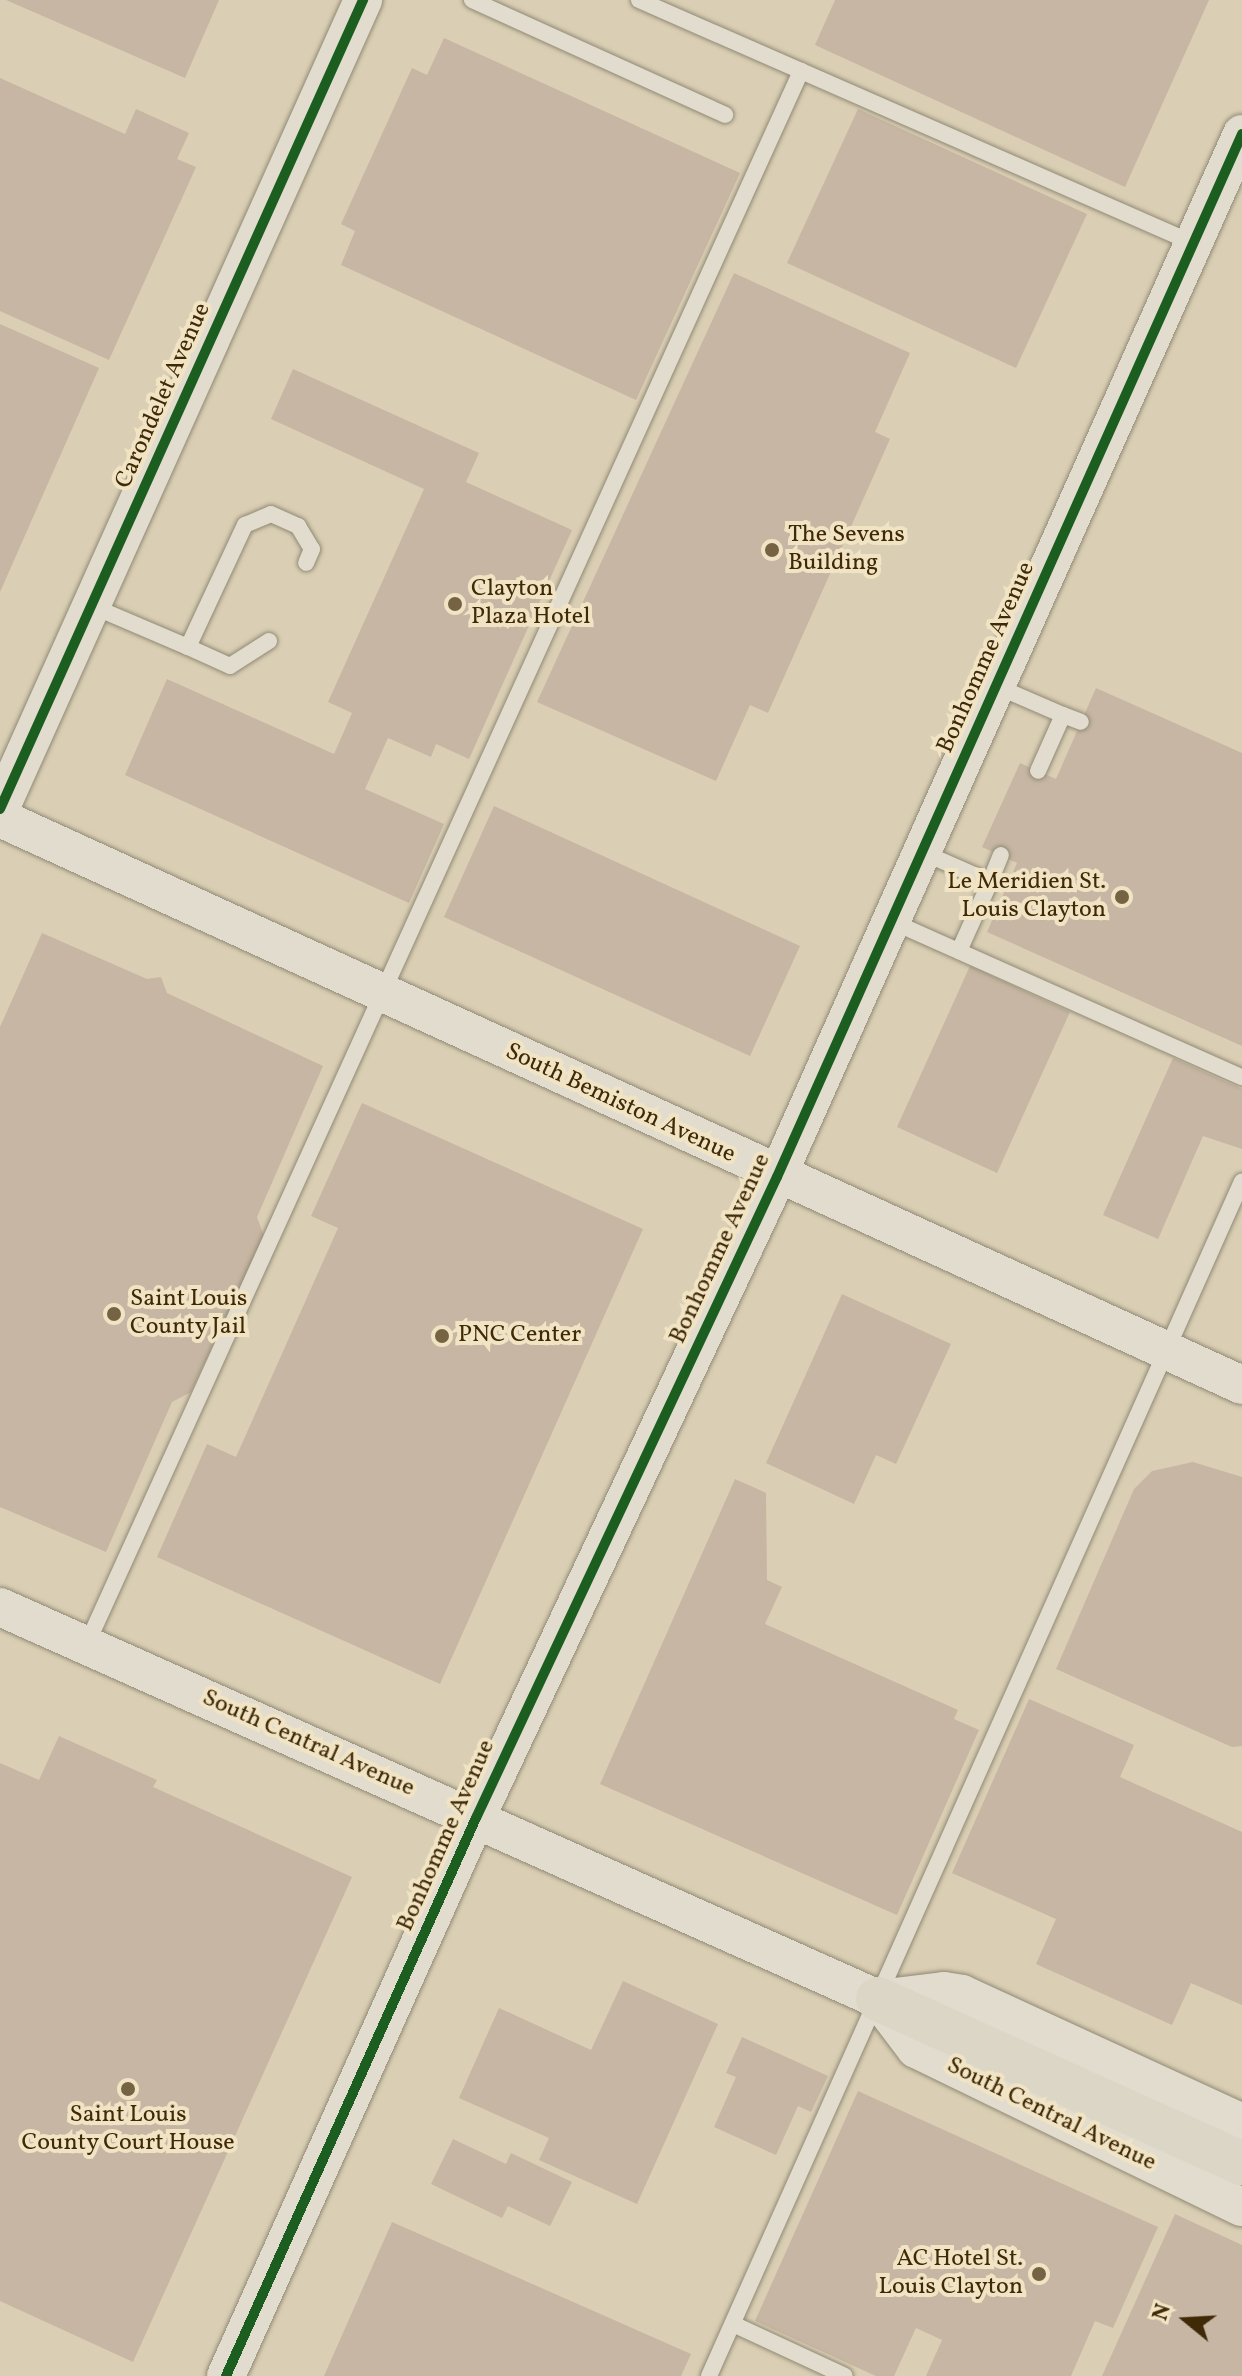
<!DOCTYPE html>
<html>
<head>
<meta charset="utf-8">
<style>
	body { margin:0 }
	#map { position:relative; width:1242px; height:2376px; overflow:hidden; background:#dacfb4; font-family:Vollkorn,serif }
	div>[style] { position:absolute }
	.building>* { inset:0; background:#c6b6a3 }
	.roads { filter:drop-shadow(0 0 2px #918975) drop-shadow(0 0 2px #918975) }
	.service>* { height:16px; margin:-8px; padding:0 8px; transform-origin:8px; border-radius:8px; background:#e1dcce }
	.tertiary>* { height:38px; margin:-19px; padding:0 19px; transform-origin:19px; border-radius:19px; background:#e1dcce }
	.motorway>* { height:44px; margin:-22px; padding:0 22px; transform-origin:22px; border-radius:22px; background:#dcd6c6 }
	.cycleway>* { height:10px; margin:-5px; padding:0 5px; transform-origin:5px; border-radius:5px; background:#1b5e20 }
	.dots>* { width:22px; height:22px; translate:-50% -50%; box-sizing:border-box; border:4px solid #f1e4c4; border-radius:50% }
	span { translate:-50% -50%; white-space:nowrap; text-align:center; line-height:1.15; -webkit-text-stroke:8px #f1e4c4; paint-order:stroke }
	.street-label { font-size:24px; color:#402906 }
	.poi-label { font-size:24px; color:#402906 }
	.left { translate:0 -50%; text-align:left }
	.right { translate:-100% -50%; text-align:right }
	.north { position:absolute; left:1146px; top:2280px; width:80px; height:80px; -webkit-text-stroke:6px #f1e4c4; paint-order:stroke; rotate:288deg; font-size:22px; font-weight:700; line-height:32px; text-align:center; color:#402906 }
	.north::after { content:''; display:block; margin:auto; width:28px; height:36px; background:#402906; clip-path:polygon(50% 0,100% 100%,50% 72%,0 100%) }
</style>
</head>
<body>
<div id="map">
	<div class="building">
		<i style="clip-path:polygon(6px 0,219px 0,185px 78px)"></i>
		<i style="clip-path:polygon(835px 0,1209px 0,1125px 187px,815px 45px)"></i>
		<i style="clip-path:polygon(444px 38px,740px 173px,636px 400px,341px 265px,355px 231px,341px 224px,412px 68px,427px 75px)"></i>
		<i style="clip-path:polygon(0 78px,125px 134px,136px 109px,189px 133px,177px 159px,196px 167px,109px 360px,0 311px)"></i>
		<i style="clip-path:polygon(858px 109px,1087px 214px,1016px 368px,787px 263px)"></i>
		<i style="clip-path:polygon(734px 273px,910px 353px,875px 432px,890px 439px,768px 713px,750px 705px,716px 781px,537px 702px)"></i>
		<i style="clip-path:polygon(0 324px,99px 368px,0 592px)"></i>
		<i style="clip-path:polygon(293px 369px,479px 453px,466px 482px,572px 530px,469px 759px,436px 744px,431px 757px,388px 738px,365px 789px,444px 824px,409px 903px,125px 775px,167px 679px,334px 754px,352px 713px,328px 702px,424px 489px,271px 419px)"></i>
		<i style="clip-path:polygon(1096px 688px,1242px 753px,1242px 1046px,987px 932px,1017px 863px,982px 847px,1020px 763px,1056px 779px)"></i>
		<i style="clip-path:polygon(494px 806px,800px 946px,750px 1056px,444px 917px)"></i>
		<i style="clip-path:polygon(42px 933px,147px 979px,161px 977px,167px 993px,323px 1066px,257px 1217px,264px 1236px,191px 1392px,172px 1402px,106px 1552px,0 1507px,0 1027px)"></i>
		<i style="clip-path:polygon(970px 966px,1070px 1012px,997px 1173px,897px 1127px)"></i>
		<i style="clip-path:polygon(1173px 1058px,1242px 1089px,1242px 1149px,1203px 1136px,1158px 1239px,1103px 1215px)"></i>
		<i style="clip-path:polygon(362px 1103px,643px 1229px,440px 1684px,157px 1557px,207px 1444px,236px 1457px,338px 1228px,311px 1216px)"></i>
		<i style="clip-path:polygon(842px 1294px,951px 1344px,896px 1464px,876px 1455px,854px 1504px,766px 1463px)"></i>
		<i style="clip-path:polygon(1193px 1462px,1242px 1477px,1242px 1746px,1232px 1747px,1056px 1669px,1134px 1489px,1152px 1471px)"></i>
		<i style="clip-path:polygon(735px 1479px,766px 1493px,767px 1580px,782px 1587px,765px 1624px,958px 1710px,954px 1719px,979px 1730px,897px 1915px,600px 1784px)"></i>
		<i style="clip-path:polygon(1029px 1699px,1134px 1745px,1120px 1777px,1242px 1832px,1242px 2005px,1191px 1983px,1172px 2025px,1036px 1964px,1056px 1919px,952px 1873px)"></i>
		<i style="clip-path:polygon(59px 1736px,157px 1780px,153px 1787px,352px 1877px,133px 2362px,0 2301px,0 1763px,39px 1780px)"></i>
		<i style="clip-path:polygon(623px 1981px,718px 2024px,637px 2204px,539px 2160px,549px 2138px,459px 2098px,499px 2008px,591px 2050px)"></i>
		<i style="clip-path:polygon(742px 2037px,828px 2076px,811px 2112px,798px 2106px,776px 2155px,714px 2127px,736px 2077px,726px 2073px)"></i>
		<i style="clip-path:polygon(858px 2091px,1158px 2227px,1113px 2328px,1095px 2321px,1071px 2376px,926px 2376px,942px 2340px,916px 2328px,894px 2376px,876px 2376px,755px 2321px)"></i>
		<i style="clip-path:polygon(453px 2139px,506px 2164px,511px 2153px,572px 2182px,550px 2226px,508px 2206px,502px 2218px,431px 2184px)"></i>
		<i style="clip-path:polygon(1175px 2214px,1242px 2245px,1242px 2376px,1102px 2376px)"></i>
		<i style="clip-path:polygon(392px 2222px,691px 2354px,681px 2376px,324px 2376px)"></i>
	</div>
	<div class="roads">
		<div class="service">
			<i style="left:472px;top:0;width:278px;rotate:24.4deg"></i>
			<i style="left:639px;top:0;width:605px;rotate:23.68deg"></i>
			<i style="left:92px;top:606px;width:104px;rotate:23.1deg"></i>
			<i style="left:269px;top:641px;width:46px;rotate:147.3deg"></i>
			<i style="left:230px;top:666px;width:46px;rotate:-155.7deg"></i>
			<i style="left:188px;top:647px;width:135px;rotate:-65deg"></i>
			<i style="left:245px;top:525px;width:28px;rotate:-23deg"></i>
			<i style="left:271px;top:514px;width:30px;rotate:24deg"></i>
			<i style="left:298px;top:526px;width:27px;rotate:59deg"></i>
			<i style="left:312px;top:549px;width:15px;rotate:113deg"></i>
			<i style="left:996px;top:686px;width:73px;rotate:23.4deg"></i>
			<i style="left:1063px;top:715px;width:61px;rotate:114.1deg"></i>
			<i style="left:1063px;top:715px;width:19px;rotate:21deg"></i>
			<i style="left:922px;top:852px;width:74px;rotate:23.8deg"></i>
			<i style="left:990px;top:882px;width:29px;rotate:-68deg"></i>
			<i style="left:891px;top:921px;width:384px;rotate:24deg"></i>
			<i style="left:959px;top:951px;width:76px;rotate:-65.8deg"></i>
			<i style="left:86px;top:1646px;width:1730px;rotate:-65.58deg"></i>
			<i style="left:733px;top:2324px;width:123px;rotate:24.9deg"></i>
			<i style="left:709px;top:2376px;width:1308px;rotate:-65.96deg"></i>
		</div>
		<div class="tertiary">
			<i style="left:0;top:809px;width:887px;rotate:-65.83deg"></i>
			<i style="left:0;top:818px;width:1365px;rotate:24.54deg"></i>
			<i style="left:0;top:1607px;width:962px;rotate:24.06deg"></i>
			<i style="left:878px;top:1999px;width:63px;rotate:52.8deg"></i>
			<i style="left:916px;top:2049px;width:362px;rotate:25.9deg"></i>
			<i style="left:878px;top:1999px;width:66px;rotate:-6.9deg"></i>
			<i style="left:944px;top:1991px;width:18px;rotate:9deg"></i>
			<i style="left:962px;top:1994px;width:308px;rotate:24.7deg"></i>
			<i style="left:226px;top:2376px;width:611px;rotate:-65.87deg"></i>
			<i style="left:476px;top:1818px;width:708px;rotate:-64.85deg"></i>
			<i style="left:777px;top:1177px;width:1142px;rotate:-65.97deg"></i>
		</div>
		<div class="motorway">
			<i style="left:878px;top:1999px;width:399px;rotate:24.3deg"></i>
		</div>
	</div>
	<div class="cycleway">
		<i style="left:0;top:809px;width:887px;rotate:-65.83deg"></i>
		<i style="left:226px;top:2376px;width:611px;rotate:-65.87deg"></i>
		<i style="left:476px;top:1818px;width:708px;rotate:-64.85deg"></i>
		<i style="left:777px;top:1177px;width:1142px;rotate:-65.97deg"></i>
	</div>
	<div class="dots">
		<i style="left:772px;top:550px;background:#766343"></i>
		<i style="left:455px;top:604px;background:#766343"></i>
		<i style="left:1122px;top:897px;background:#766343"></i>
		<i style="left:114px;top:1314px;background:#766343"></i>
		<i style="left:442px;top:1336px;background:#766343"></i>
		<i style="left:128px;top:2089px;background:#766343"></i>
		<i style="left:1039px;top:2274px;background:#766343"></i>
	</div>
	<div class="street-label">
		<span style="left:164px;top:396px;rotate:-66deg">Carondelet Avenue</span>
		<span style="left:987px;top:658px;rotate:-66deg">Bonhomme Avenue</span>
		<span style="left:620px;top:1104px;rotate:25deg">South Bemiston Avenue</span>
		<span style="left:721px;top:1249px;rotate:-65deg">Bonhomme Avenue</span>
		<span style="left:308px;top:1744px;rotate:24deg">South Central Avenue</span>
		<span style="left:447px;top:1836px;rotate:-66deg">Bonhomme Avenue</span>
		<span style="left:1051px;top:2115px;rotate:26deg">South Central Avenue</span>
	</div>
	<div class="poi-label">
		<span class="left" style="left:788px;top:550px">The Sevens<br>Building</span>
		<span class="left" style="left:471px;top:604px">Clayton<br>Plaza Hotel</span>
		<span class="right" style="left:1106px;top:897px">Le Meridien St.<br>Louis Clayton</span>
		<span class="left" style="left:130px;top:1314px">Saint Louis<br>County Jail</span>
		<span class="left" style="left:458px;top:1336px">PNC Center</span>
		<span style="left:128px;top:2130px">Saint Louis<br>County Court House</span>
		<span class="right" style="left:1023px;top:2274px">AC Hotel St.<br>Louis Clayton</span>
	</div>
	<div class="north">N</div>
</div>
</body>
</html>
